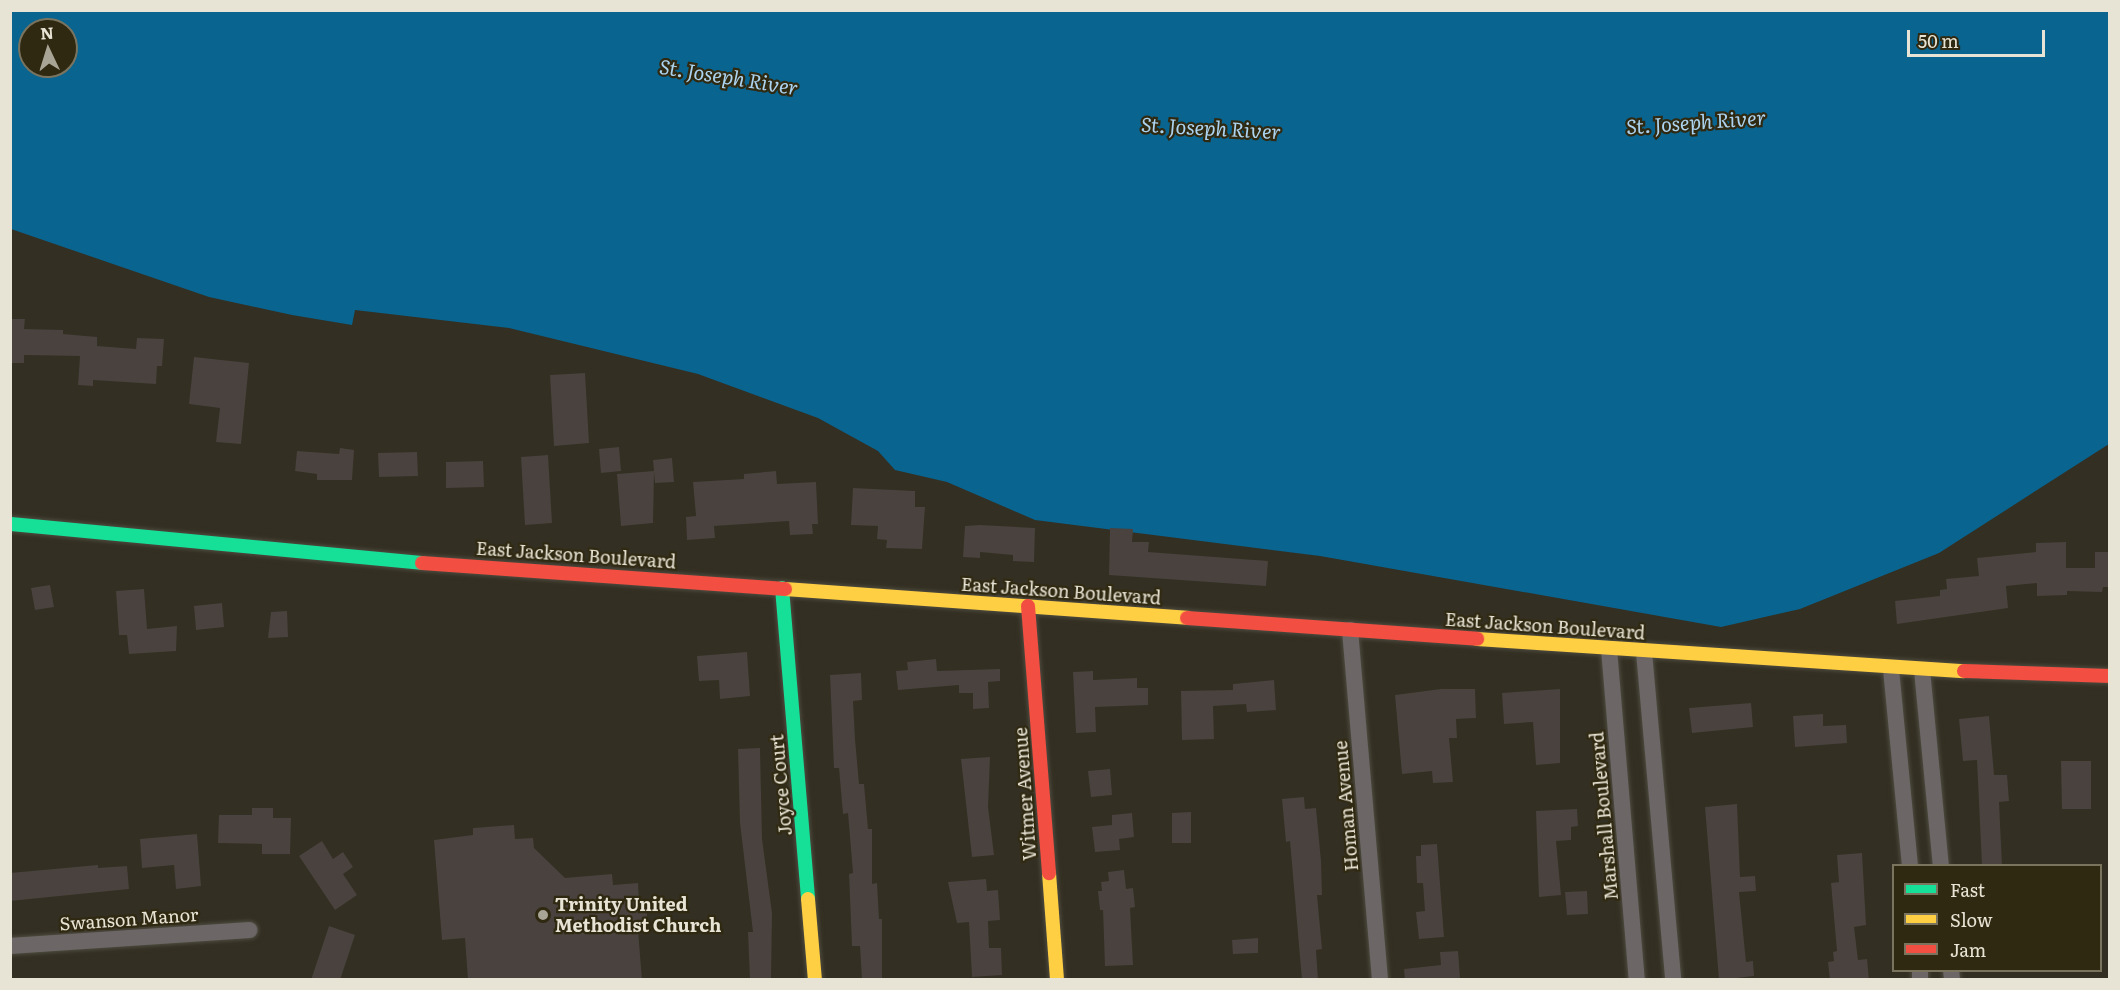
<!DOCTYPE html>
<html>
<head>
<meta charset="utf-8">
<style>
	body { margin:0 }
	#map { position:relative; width:2120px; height:990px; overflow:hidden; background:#332f22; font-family:Literata,serif }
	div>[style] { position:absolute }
	.water>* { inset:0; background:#09648f }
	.building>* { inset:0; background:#49423e }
	.roads { filter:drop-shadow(0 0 2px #4e4b40) drop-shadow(0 0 2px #4e4b40) }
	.street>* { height:16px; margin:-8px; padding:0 8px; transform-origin:8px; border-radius:8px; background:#6c6766 }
	.fast>* { height:14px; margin:-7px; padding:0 7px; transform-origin:7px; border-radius:7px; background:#16e098 }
	.slow>* { height:14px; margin:-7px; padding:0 7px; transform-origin:7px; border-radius:7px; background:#ffcf43 }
	.jam>* { height:14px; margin:-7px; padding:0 7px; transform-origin:7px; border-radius:7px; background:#f24e42 }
	.dots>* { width:16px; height:16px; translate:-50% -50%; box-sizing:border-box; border:3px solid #302911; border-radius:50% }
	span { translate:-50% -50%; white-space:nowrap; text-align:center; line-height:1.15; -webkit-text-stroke:4.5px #302911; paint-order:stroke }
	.street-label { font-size:18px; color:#e8e4d5 }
	.poi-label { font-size:18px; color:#e8e4d5; font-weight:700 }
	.left { translate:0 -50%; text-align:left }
	.water-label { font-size:20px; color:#acd3ef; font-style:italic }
	.frame { position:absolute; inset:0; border:12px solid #e8e4d5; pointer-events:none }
	.legend { position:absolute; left:1892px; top:864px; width:210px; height:108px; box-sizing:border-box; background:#302911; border:2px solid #7a745f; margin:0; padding:8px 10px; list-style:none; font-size:18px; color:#e8e4d5 }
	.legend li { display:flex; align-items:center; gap:12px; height:30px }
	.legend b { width:30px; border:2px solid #7a745f }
	.north { position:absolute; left:18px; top:18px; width:60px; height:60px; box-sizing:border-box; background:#302911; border:2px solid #7a745f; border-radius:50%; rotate:356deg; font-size:16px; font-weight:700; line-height:24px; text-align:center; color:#e8e4d5 }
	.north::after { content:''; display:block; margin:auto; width:21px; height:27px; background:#a9a596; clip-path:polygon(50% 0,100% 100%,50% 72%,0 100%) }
	.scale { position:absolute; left:1907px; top:30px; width:138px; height:27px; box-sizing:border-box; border:3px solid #e8e4d5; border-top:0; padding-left:8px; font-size:18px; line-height:21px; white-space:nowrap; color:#e8e4d5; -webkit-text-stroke:4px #302911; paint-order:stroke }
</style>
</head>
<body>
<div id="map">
	<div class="water">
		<i style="clip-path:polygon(evenodd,11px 11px,2109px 11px,2109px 444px,1939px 553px,1800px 609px,1721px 627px,1320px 556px,1035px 520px,947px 482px,895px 470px,878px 451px,818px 418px,698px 374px,509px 328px,355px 310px,352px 325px,292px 315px,209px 297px,11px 229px,11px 11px,30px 30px,66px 30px,66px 66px,30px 66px,30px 30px)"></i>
	</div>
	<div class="building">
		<i style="clip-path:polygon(10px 319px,25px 319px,24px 329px,63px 330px,63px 334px,97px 337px,97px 346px,136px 349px,137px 338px,164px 339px,162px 366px,157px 366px,156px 384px,93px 380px,93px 386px,78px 385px,80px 356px,24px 355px,24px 363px,10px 363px)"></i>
		<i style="clip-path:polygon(194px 357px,249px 363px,241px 444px,216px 442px,220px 408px,189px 404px)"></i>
		<i style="clip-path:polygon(585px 373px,589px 443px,554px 446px,550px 375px)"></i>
		<i style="clip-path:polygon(619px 447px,621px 471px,601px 473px,599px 449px)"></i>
		<i style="clip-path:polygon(340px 448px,354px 450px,352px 480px,317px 480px,317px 474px,295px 471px,297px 451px,339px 454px)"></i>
		<i style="clip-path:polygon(417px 452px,418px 476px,379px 477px,378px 453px)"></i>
		<i style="clip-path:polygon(548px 455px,552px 523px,525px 525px,521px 457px)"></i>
		<i style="clip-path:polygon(672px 458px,674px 482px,655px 483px,653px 460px)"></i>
		<i style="clip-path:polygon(483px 461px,484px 487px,446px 488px,446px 462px)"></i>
		<i style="clip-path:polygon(654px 471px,653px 523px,621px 526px,617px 474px)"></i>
		<i style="clip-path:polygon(776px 471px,777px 484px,816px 482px,818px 524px,812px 524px,813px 534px,790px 535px,789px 521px,714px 526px,715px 538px,687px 540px,686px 517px,696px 516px,693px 482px,744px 479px,744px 474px)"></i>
		<i style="clip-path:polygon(853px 488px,915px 491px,915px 507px,925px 507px,922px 549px,886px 548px,887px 540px,877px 539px,878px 526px,851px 525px)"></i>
		<i style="clip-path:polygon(980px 525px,1035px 528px,1034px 562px,1013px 561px,1013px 555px,980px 552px,980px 558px,963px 557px,965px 526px)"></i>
		<i style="clip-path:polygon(1110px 528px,1133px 529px,1132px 542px,1149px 542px,1148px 552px,1268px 561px,1266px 586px,1109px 575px)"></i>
		<i style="clip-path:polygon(2066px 542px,2066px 568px,2095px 568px,2095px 552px,2109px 552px,2109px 587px,2103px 587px,2102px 592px,2067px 591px,2067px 595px,2037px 596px,2037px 583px,2006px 586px,2008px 608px,1897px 624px,1895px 601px,1940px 596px,1940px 590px,1947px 589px,1946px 579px,1979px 576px,1977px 558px,2036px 552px,2036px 543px)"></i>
		<i style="clip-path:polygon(50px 585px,54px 607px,35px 610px,31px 588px)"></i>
		<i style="clip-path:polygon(144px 589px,147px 629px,177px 626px,176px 651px,129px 654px,127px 635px,119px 635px,116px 591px)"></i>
		<i style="clip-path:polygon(222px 603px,224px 627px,196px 630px,194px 606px)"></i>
		<i style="clip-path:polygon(287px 611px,288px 637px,268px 638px,271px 612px)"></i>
		<i style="clip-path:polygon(747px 652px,750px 696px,720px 699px,719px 680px,699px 681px,697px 656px)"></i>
		<i style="clip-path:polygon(936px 659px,937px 671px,1000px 669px,1000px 681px,988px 682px,989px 708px,973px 709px,973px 693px,959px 693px,959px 685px,898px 690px,896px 671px,908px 670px,907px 662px)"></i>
		<i style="clip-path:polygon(1093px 671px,1093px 680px,1137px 678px,1137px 688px,1148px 688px,1148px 705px,1095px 707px,1096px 732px,1076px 733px,1073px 672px)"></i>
		<i style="clip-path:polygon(861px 673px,862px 700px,853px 701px,855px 739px,859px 784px,864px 784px,868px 829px,872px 829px,872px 884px,877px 883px,879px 919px,882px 919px,882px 980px,862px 980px,860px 946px,852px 946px,849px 874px,853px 873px,848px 813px,843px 814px,839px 768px,834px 768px,830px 675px)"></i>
		<i style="clip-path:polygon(1274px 680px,1276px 710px,1247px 712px,1246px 704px,1213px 706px,1214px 739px,1182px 740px,1181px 691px,1233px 690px,1233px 684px)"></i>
		<i style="clip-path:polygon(1441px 689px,1475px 689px,1476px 718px,1456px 719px,1457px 738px,1449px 738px,1453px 782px,1433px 783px,1432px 771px,1402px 774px,1395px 695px)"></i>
		<i style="clip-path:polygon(1560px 689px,1560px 763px,1536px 765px,1533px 722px,1504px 724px,1502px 693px)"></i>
		<i style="clip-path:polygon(1751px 703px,1753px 727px,1692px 733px,1689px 708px)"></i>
		<i style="clip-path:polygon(1823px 714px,1823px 726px,1846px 725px,1847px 743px,1795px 747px,1793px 716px)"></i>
		<i style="clip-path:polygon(1989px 716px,1994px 775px,2007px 775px,2009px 801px,1999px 802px,2002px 866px,1982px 866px,1977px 760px,1963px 761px,1959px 719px)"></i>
		<i style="clip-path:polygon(760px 748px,762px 839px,772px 913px,771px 980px,750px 980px,748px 932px,753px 932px,740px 823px,738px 749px)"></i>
		<i style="clip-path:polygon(990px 757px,988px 807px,994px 855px,972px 857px,961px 759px)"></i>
		<i style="clip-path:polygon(2061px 761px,2091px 761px,2091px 809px,2062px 809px)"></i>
		<i style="clip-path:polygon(1110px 769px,1112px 795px,1091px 797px,1088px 771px)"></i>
		<i style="clip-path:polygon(1304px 797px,1305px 809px,1316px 808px,1321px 861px,1322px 895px,1317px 895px,1322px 949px,1316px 950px,1318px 980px,1302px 980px,1290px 841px,1286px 842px,1282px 799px)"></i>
		<i style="clip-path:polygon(1737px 804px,1740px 877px,1755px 876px,1756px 891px,1739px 892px,1746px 962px,1753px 961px,1754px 976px,1719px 980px,1705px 807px)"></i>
		<i style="clip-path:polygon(252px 808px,273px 808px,273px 818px,291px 818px,290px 854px,262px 854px,262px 844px,218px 843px,219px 815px,252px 815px)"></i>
		<i style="clip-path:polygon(1577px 809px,1578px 826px,1571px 827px,1571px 840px,1556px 841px,1561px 895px,1539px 897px,1536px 811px)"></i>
		<i style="clip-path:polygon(1191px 812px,1191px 843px,1172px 843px,1172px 813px)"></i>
		<i style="clip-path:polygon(1132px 813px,1134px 837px,1119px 839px,1120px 850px,1095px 852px,1092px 827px,1112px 825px,1112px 815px)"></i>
		<i style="clip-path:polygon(514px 825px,515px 839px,533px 838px,534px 848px,565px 878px,612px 874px,613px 885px,638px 883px,639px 901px,646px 900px,648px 929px,638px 930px,642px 980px,468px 980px,465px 938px,442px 940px,434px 840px,473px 835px,473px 828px)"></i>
		<i style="clip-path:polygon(197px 834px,201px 886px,176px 889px,174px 865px,142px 868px,140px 839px)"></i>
		<i style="clip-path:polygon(322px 841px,333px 859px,343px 852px,353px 867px,343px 874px,357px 895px,335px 910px,299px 856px)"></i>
		<i style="clip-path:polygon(1437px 844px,1444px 937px,1419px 939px,1416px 912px,1425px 911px,1423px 883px,1417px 883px,1416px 856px,1421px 856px,1421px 845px)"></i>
		<i style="clip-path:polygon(1862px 853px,1866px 925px,1854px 927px,1858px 960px,1867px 959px,1869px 980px,1830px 980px,1828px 962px,1834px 961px,1833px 952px,1837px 951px,1831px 883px,1839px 882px,1837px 855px)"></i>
		<i style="clip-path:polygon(98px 865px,98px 868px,127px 866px,129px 889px,10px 901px,10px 873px)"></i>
		<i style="clip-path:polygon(1124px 870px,1126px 889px,1133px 888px,1135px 907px,1130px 908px,1133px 965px,1105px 966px,1103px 910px,1100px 910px,1098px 891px,1102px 891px,1101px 882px,1109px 881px,1108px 872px)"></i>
		<i style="clip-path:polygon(986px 879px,987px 891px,998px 890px,1000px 920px,988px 921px,989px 948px,1001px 948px,1002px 975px,972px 977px,969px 922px,957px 923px,948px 882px)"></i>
		<i style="clip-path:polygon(1587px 891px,1588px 914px,1567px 915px,1565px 892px)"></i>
		<i style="clip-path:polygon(329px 926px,355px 935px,340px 980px,311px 980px)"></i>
		<i style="clip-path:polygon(1258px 938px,1258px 953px,1233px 954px,1232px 940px)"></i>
		<i style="clip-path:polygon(1458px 951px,1460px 978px,1405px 980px,1404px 969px,1441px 965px,1440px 952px)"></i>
	</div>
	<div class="roads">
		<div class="street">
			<i style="left:1350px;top:630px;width:351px;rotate:85.1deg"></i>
			<i style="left:1609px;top:649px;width:332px;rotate:85.2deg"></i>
			<i style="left:1644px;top:652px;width:329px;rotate:84.9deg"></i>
			<i style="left:1891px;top:669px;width:198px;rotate:84.5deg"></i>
			<i style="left:1922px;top:670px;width:197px;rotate:84.5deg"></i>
			<i style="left:10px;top:946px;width:240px;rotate:-3.8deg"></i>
			<i style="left:1920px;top:970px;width:10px;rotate:90deg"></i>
			<i style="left:1951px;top:970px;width:10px;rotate:84deg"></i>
		</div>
		<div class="fast">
			<i style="left:10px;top:524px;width:414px;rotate:5.4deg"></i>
			<i style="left:782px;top:588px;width:312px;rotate:85.2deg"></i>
		</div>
		<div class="slow">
			<i style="left:785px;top:589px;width:403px;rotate:4.1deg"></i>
			<i style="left:1477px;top:639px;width:488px;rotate:3.8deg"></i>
			<i style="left:1049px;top:873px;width:107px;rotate:85.7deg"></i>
			<i style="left:808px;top:899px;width:81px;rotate:85.1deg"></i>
		</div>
		<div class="jam">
			<i style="left:422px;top:563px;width:364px;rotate:4.1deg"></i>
			<i style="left:1028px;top:606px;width:268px;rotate:85.5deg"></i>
			<i style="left:1187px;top:618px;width:291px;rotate:4.1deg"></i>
			<i style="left:1964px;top:671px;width:146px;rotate:2deg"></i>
		</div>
	</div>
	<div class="dots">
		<i style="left:543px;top:915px;background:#a9a596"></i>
	</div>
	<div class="street-label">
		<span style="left:576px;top:555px;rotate:4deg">East Jackson Boulevard</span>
		<span style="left:1061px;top:591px;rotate:4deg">East Jackson Boulevard</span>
		<span style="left:1545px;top:626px;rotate:4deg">East Jackson Boulevard</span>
		<span style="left:781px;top:785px;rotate:-95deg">Joyce Court</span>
		<span style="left:1025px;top:794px;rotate:-94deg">Witmer Avenue</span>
		<span style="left:1346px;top:806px;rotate:-95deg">Homan Avenue</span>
		<span style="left:1604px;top:816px;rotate:-95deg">Marshall Boulevard</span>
		<span style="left:129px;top:919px;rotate:-4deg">Swanson Manor</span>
	</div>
	<div class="poi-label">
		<span class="left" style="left:555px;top:915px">Trinity United<br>Methodist Church</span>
	</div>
	<div class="water-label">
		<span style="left:729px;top:76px;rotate:9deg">St. Joseph River</span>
		<span style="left:1696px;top:121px;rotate:-4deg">St. Joseph River</span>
		<span style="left:1211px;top:127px;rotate:3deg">St. Joseph River</span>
	</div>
	<div class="frame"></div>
	<ul class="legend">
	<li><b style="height:8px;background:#16e098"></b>Fast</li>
	<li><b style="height:8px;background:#ffcf43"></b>Slow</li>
	<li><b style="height:8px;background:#f24e42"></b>Jam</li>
	</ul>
	<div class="north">N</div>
	<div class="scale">50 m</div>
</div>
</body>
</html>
